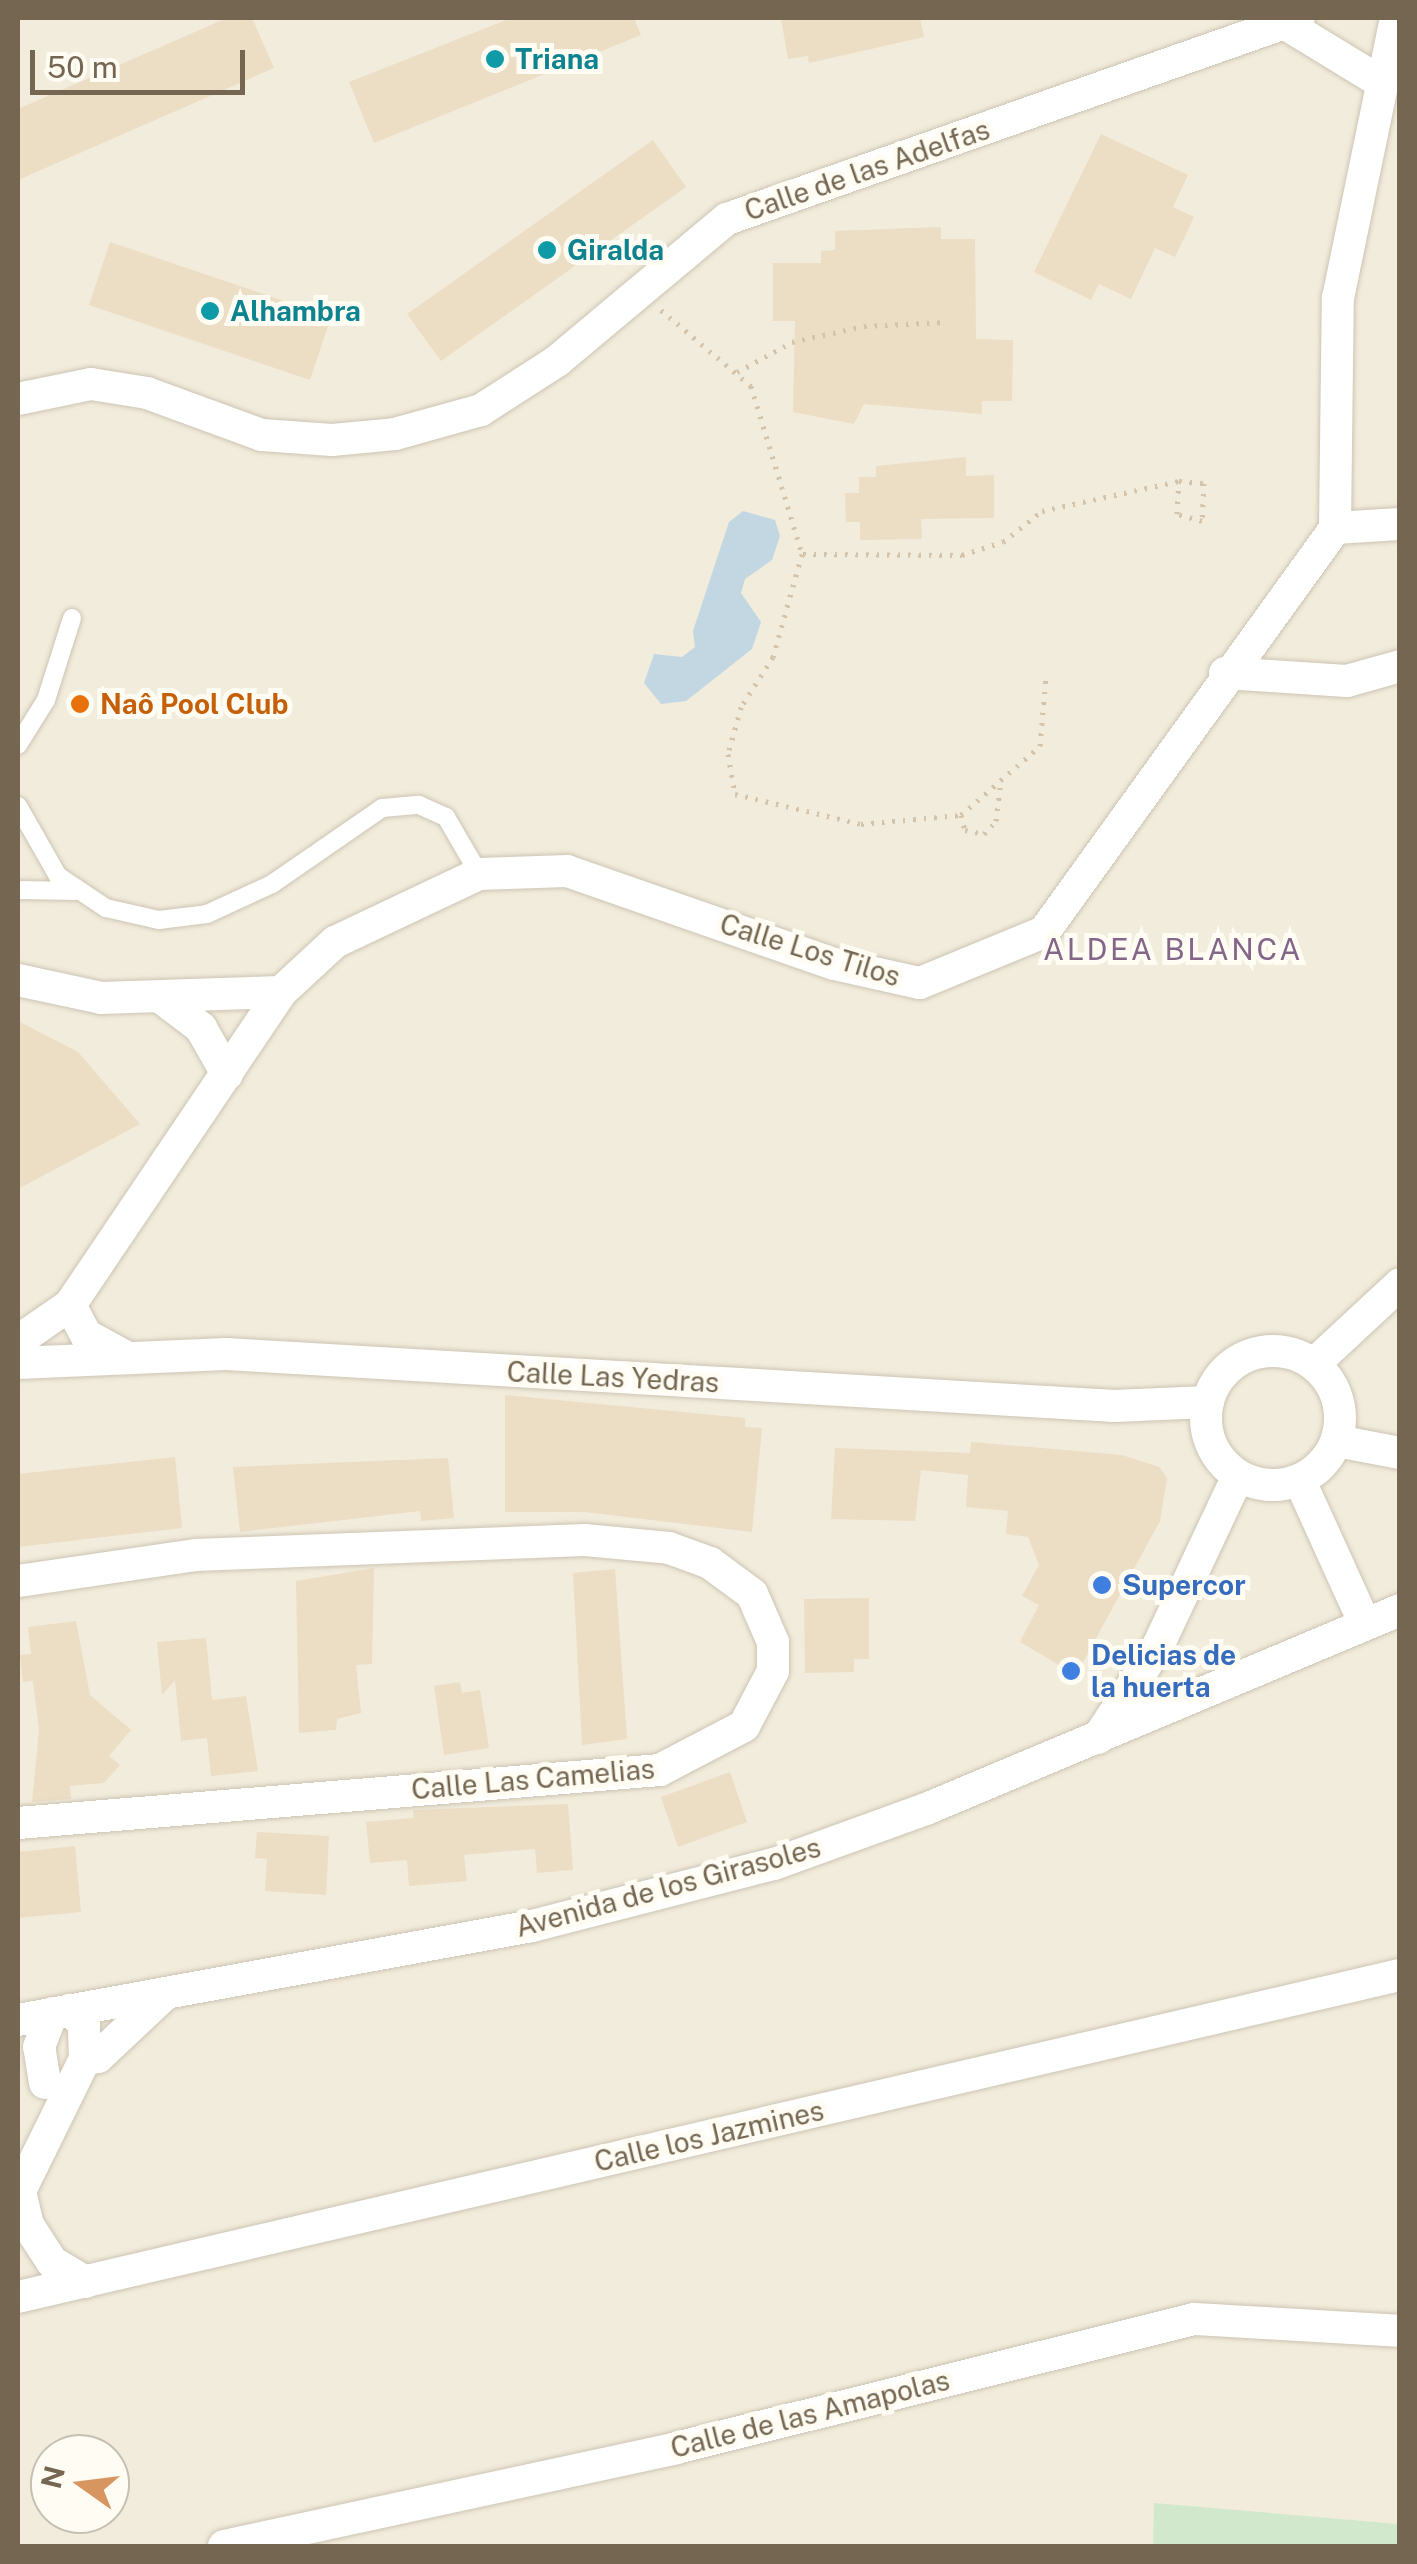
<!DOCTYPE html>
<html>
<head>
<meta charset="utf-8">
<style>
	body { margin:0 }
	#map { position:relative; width:1417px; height:2564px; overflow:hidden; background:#fbf9ed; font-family:"Public Sans",sans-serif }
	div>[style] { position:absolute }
	.residential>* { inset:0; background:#f2ecdc }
	.green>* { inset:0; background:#d1e8cc }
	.water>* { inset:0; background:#c3d7e3 }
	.building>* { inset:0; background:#ecddc5 }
	.path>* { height:5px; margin-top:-2.5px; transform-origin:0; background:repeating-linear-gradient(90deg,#d3c3aa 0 2.5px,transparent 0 10.5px) }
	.roads { filter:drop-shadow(0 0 2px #cdc4b3) drop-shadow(0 0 2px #cdc4b3) }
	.lane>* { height:18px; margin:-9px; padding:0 9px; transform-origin:9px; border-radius:9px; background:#fff }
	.street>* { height:32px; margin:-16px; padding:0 16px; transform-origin:16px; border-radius:16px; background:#fff }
	.street>.ring { margin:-16px; padding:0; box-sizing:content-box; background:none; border:32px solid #fff; border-radius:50% }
	.dots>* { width:28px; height:28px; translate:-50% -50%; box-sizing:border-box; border:5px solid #fefcf3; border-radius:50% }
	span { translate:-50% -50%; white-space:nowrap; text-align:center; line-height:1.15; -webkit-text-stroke:10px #fefcf3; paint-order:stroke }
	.culture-label { font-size:28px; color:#0d838f; font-weight:700 }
	.left { translate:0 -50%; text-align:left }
	.street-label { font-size:28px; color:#746651 }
	.food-label { font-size:28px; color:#c56008; font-weight:700 }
	.shop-label { font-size:28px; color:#366cbe; font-weight:700 }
	.neighbourhood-label { font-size:30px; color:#846689; letter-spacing:2.5px }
	.frame { position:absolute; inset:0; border:20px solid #746651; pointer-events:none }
	.north { position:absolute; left:30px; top:2434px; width:100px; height:100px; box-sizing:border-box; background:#fefcf3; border:2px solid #c7c0b2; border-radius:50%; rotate:284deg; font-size:28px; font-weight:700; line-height:40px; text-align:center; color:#746651 }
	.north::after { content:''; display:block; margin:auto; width:35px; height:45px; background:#d79560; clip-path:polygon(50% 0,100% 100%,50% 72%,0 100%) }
	.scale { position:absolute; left:30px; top:50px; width:215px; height:45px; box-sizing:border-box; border:5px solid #746651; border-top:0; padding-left:12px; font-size:30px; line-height:35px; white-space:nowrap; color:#746651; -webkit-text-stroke:8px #fefcf3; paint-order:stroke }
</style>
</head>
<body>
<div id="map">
	<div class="residential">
		<i style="clip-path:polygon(evenodd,18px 18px,1399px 18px,1399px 2524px,1155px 2504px,1153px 2546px,18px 2546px,18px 18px,50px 2454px,110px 2454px,110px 2514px,50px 2514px,50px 2454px)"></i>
	</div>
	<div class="green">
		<i style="clip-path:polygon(1154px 2503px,1399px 2524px,1399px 2546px,1153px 2546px)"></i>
	</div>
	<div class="water">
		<i style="clip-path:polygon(743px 511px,775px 520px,780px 536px,772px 560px,745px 579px,741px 593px,761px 622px,752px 649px,686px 701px,661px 704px,644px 683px,654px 654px,682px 657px,695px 647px,693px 631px,729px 522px)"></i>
	</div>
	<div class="building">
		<i style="clip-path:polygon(227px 18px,252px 18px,274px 68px,18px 180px,18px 109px)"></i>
		<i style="clip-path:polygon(511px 18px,634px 18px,641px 35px,374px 143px,349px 82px)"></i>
		<i style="clip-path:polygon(781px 18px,920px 18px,924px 37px,809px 63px,808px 56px,788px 59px)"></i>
		<i style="clip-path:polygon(1101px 134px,1188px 175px,1173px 207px,1194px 217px,1175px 257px,1155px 248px,1131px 299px,1099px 284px,1091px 300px,1034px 272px)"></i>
		<i style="clip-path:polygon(653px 140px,686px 187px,441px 361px,407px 314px)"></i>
		<i style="clip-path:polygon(941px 227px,941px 239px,975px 239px,976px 339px,1013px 340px,1012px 401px,982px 401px,982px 414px,864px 404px,854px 424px,793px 412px,795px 321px,773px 321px,773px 263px,821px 263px,821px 251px,835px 250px,835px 231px)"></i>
		<i style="clip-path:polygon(110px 242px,331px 317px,310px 380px,89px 305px)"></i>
		<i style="clip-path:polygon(966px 457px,966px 476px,994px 475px,994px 518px,921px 519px,922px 539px,860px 540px,860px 522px,846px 522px,845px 493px,859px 493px,859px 477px,876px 477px,876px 466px)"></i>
		<i style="clip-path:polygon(18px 1021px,78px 1052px,140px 1124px,18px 1189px)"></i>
		<i style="clip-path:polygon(505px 1395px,745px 1418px,745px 1427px,762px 1428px,752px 1532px,585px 1512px,505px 1512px)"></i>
		<i style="clip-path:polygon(971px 1442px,1122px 1455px,1159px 1467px,1167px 1478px,1160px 1521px,1076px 1675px,1020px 1642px,1039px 1605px,1022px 1596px,1039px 1565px,1028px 1537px,1006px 1534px,1008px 1511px,966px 1507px,968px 1475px,921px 1470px,915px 1521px,831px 1519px,835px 1448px,970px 1453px)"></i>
		<i style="clip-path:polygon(175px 1457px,182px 1528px,18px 1547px,18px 1474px)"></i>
		<i style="clip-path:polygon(448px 1458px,454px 1518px,421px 1521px,420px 1511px,240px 1532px,233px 1467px)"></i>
		<i style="clip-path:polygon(374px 1568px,372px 1664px,356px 1665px,361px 1713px,337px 1719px,336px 1730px,299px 1733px,296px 1581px)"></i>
		<i style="clip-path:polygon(615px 1569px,627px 1739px,582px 1745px,573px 1573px)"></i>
		<i style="clip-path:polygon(869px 1598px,869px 1659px,854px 1659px,854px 1672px,805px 1673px,804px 1599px)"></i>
		<i style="clip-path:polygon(76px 1621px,90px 1695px,131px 1730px,109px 1756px,120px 1765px,104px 1783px,70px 1786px,71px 1799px,32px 1802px,39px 1730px,33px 1681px,23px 1682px,20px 1655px,31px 1654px,28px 1627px)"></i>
		<i style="clip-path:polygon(206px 1638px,212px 1700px,246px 1696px,258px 1771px,211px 1776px,207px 1738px,181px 1741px,175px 1680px,162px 1695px,157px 1642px)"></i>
		<i style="clip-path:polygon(460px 1682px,462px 1693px,480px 1690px,489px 1748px,444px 1755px,434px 1686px)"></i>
		<i style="clip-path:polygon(730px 1772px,747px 1822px,678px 1847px,661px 1797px)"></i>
		<i style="clip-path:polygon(568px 1804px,573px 1870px,537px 1873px,535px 1849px,464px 1855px,467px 1881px,409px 1886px,407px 1860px,370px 1863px,366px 1822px,414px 1818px,413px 1810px)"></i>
		<i style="clip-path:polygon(257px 1832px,329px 1836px,326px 1895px,265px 1891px,267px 1859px,255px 1858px)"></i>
		<i style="clip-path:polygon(75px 1846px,81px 1912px,18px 1918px,18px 1852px)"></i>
	</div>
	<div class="path">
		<i style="left:661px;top:310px;width:118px;rotate:40.2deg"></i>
		<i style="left:751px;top:386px;width:176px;rotate:73.1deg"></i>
		<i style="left:802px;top:554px;width:107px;rotate:105.7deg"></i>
		<i style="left:773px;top:657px;width:59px;rotate:122.6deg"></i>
		<i style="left:741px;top:707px;width:49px;rotate:105.5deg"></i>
		<i style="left:728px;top:754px;width:41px;rotate:80.1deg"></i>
		<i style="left:735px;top:794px;width:130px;rotate:13.4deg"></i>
		<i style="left:861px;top:824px;width:100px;rotate:-5.1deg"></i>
		<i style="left:961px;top:815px;width:105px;rotate:-41.1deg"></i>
		<i style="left:1040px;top:746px;width:70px;rotate:-85.1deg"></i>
		<i style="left:737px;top:372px;width:63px;rotate:-28.6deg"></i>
		<i style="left:792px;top:342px;width:74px;rotate:-12.5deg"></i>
		<i style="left:864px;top:326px;width:83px;rotate:-2.8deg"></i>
		<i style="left:803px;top:554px;width:159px;rotate:0.4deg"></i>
		<i style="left:962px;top:555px;width:43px;rotate:-17.6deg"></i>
		<i style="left:1003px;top:542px;width:50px;rotate:-38.5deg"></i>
		<i style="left:1042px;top:511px;width:140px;rotate:-12.4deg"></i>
		<i style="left:1179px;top:481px;width:25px;rotate:5deg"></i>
		<i style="left:1204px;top:483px;width:38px;rotate:93deg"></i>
		<i style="left:1202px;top:521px;width:26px;rotate:-164deg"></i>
		<i style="left:1177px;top:514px;width:33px;rotate:-87deg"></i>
		<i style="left:961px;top:815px;width:16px;rotate:75deg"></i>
		<i style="left:965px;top:830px;width:19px;rotate:12deg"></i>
		<i style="left:984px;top:834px;width:18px;rotate:-47deg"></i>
		<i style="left:996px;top:821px;width:34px;rotate:-83deg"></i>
	</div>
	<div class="roads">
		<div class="lane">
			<i style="left:18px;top:745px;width:53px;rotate:-58.1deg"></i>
			<i style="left:46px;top:700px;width:86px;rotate:-72.4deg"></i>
			<i style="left:18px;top:806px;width:81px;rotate:60.3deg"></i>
			<i style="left:58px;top:876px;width:58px;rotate:33.7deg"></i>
			<i style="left:106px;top:908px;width:54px;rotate:12.8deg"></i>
			<i style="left:159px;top:920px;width:48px;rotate:-7.1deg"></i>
			<i style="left:207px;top:914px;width:72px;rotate:-24.8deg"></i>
			<i style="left:272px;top:884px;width:134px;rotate:-34.6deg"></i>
			<i style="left:382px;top:808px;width:37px;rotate:-5deg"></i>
			<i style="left:419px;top:805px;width:30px;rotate:24deg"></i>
			<i style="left:446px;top:817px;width:66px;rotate:59.9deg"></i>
			<i style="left:18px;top:890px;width:62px;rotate:0.9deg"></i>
		</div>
		<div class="street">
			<i style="left:1284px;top:23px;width:111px;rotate:31.4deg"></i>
			<i style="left:18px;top:399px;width:75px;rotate:-11.6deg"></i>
			<i style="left:91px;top:384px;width:57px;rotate:9.1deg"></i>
			<i style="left:147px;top:393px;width:122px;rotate:20.1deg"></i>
			<i style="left:262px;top:435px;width:70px;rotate:4.1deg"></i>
			<i style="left:332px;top:440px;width:63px;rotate:-5.4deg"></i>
			<i style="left:395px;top:434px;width:89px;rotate:-15.6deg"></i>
			<i style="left:481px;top:410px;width:90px;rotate:-32.8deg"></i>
			<i style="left:557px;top:361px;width:222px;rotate:-39.9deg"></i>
			<i style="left:727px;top:219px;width:606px;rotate:-19.36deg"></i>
			<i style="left:1335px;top:528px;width:65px;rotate:-3.5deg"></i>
			<i style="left:1225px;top:673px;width:122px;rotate:3.8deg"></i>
			<i style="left:1347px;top:681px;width:55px;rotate:-15.8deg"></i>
			<i style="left:18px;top:980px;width:85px;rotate:12.2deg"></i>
			<i style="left:101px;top:998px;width:180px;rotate:-1.9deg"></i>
			<i style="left:163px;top:999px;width:48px;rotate:37.3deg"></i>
			<i style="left:201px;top:1028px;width:53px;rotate:60.5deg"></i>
			<i style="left:70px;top:1305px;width:34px;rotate:62deg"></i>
			<i style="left:86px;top:1335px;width:48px;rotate:28.7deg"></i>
			<i style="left:18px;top:1341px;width:63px;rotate:-34.7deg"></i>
			<i style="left:70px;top:1305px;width:377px;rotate:-56deg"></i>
			<i style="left:281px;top:992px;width:74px;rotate:-42.8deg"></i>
			<i style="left:335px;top:942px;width:159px;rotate:-25.3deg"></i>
			<i style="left:479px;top:874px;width:88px;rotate:-2deg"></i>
			<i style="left:567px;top:871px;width:283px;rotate:19.2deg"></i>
			<i style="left:834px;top:964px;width:88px;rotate:12.5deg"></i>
			<i style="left:920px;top:983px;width:134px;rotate:-22.4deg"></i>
			<i style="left:1044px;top:932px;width:498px;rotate:-54.2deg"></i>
			<i style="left:1335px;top:528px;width:230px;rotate:-89.3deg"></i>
			<i style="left:1338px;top:298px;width:286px;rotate:-78.3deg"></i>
			<i class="ring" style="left:1206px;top:1351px;width:102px;height:102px"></i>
			<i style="left:18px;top:1363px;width:208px;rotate:-2.5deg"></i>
			<i style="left:226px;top:1354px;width:890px;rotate:3.35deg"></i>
			<i style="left:1114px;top:1406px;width:94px;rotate:-2.4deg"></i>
			<i style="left:1314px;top:1364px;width:117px;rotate:-42.9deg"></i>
			<i style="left:1337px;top:1441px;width:64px;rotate:10.8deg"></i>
			<i style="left:1300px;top:1481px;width:157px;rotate:65.6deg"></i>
			<i style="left:18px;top:1581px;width:180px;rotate:-8.3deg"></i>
			<i style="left:196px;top:1555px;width:389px;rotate:-2.2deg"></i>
			<i style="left:585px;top:1540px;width:84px;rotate:5.4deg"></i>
			<i style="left:669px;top:1548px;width:44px;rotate:20.1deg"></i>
			<i style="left:710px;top:1563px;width:52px;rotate:36.4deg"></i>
			<i style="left:752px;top:1594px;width:52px;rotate:66.4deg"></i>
			<i style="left:773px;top:1642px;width:29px;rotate:90deg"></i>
			<i style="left:773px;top:1671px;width:62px;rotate:117.8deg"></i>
			<i style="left:744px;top:1726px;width:95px;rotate:152.4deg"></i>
			<i style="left:660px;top:1770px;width:644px;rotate:175.28deg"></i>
			<i style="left:1098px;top:1738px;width:108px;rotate:-56.8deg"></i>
			<i style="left:1157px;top:1648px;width:190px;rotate:-64.8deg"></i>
			<i style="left:18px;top:2020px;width:523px;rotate:-10.36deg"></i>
			<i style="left:532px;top:1926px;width:250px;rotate:-14.4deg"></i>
			<i style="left:774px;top:1864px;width:162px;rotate:-19.9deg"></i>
			<i style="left:926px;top:1809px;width:514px;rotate:-22.77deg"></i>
			<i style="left:85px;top:2059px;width:13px;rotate:-9deg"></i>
			<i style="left:98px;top:2057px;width:92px;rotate:-43.2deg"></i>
			<i style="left:45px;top:2083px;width:36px;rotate:-99deg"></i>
			<i style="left:39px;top:2047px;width:36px;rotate:-69deg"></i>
			<i style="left:20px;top:2191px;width:35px;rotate:77deg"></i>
			<i style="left:28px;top:2225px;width:44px;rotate:57deg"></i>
			<i style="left:52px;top:2262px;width:39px;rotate:31deg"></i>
			<i style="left:18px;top:2195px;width:152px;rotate:-63.8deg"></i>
			<i style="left:85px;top:2059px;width:35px;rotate:-92deg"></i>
			<i style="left:84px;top:2024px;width:20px;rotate:-135deg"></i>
			<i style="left:18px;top:2297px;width:1419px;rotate:-13.12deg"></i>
			<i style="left:224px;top:2546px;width:463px;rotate:-12.2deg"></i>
			<i style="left:676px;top:2448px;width:534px;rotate:-13.98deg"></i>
			<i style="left:1194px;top:2319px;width:206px;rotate:3.3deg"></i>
		</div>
	</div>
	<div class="dots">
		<i style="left:495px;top:59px;background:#0f9aa8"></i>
		<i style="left:547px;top:250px;background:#0f9aa8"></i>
		<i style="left:210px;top:311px;background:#0f9aa8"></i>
		<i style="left:80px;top:704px;background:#e8710a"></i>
		<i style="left:1102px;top:1585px;background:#3f7fe0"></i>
		<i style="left:1071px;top:1671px;background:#3f7fe0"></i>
	</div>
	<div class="culture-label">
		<span class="left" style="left:515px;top:59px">Triana</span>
		<span class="left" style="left:567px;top:250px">Giralda</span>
		<span class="left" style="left:230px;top:311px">Alhambra</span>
	</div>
	<div class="street-label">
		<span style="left:867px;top:170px;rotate:-19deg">Calle de las Adelfas</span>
		<span style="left:810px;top:950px;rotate:17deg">Calle Los Tilos</span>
		<span style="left:613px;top:1377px;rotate:3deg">Calle Las Yedras</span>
		<span style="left:533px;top:1779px;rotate:-5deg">Calle Las Camelias</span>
		<span style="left:668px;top:1887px;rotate:-15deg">Avenida de los Girasoles</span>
		<span style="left:709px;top:2136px;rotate:-13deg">Calle los Jazmines</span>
		<span style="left:810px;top:2414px;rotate:-14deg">Calle de las Amapolas</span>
	</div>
	<div class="food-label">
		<span class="left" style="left:100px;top:704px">Naô Pool Club</span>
	</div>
	<div class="shop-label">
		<span class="left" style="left:1122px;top:1585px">Supercor</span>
		<span class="left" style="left:1091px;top:1671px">Delicias de<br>la huerta</span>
	</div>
	<div class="neighbourhood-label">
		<span style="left:1173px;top:949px">ALDEA BLANCA</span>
	</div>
	<div class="frame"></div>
	<div class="north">N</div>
	<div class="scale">50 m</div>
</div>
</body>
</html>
